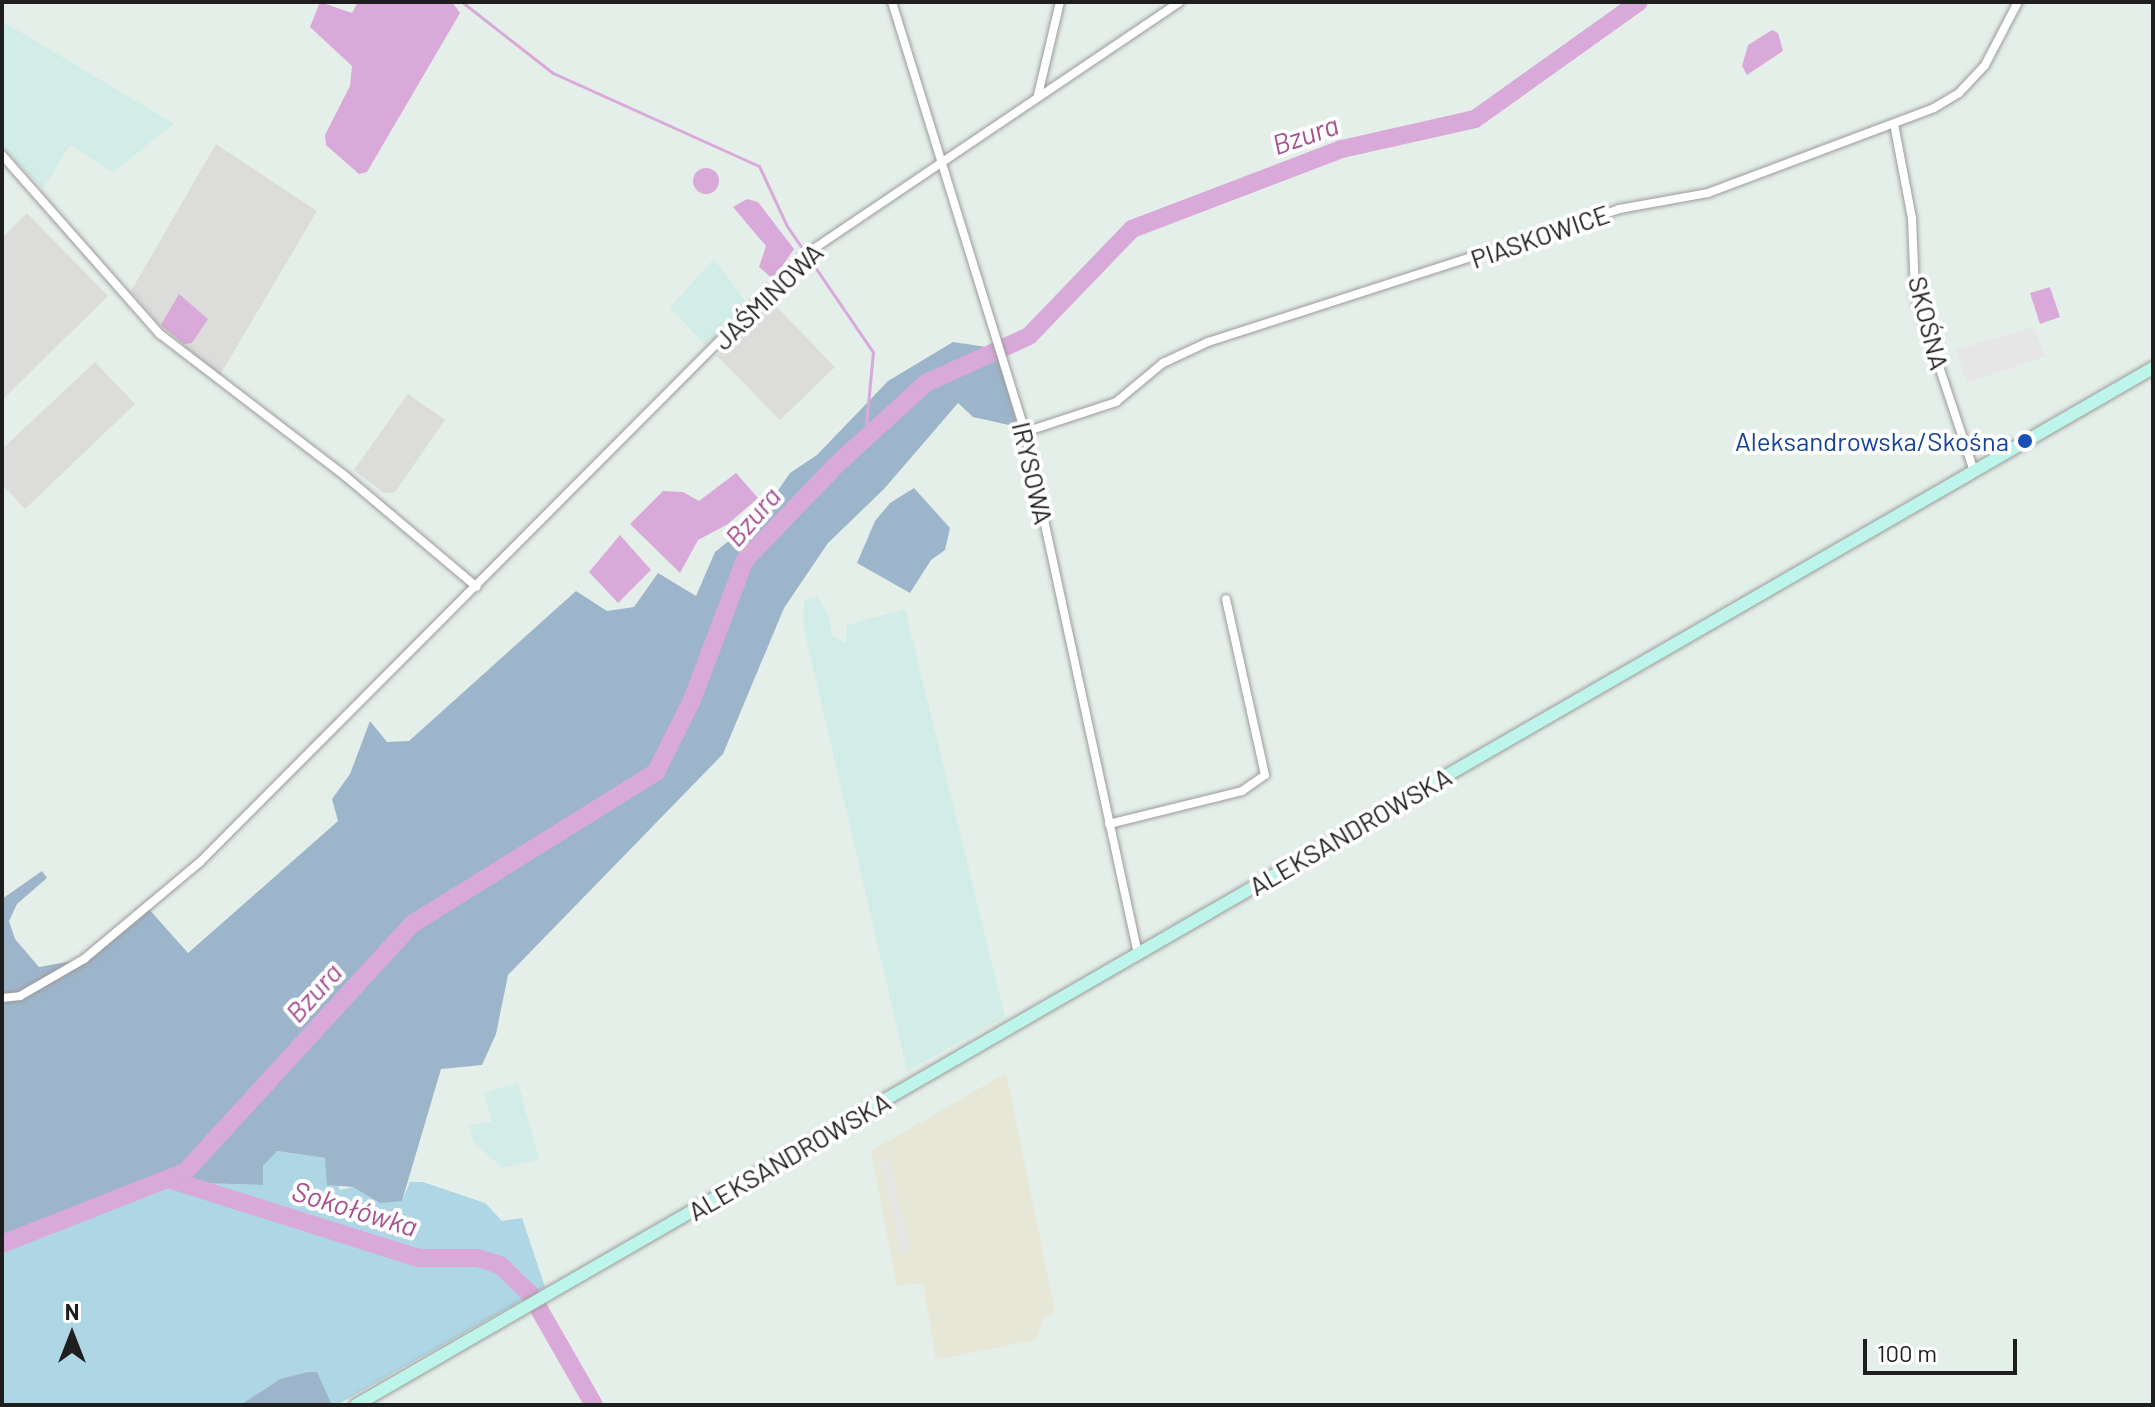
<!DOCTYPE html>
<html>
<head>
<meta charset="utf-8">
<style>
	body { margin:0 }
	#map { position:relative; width:2155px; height:1407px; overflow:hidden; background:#e5efe9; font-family:Barlow,sans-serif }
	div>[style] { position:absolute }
	.residential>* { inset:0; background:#dcdcdb }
	.industrial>* { inset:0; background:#e7e7d8 }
	.farmland>* { inset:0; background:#d2ece8 }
	.grass>* { inset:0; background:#afd6e5 }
	.forest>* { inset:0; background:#9db5cb }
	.parking>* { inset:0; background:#e6e6e6 }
	.water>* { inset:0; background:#d9a9d9 }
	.round { border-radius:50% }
	.stream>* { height:3px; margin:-1.5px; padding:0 1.5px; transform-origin:1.5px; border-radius:1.5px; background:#d9a9d9 }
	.river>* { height:18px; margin:-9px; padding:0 9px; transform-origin:9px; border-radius:9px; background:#d9a9d9 }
	.roads { filter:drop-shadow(0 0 2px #9b9b9b) drop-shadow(0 0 2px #9b9b9b) }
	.minor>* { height:8px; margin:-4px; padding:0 4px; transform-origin:4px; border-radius:4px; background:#fff }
	.secondary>* { height:12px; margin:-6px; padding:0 6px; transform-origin:6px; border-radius:6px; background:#bdf5eb }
	.dots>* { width:22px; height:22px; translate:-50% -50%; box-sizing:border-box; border:4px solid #fff; border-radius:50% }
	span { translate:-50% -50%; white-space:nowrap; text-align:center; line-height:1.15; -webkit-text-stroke:8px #fff; paint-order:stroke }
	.street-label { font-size:26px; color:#1e1e1e }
	.transit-label { font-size:26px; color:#164399 }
	.right { translate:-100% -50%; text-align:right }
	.water-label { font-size:28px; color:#a85190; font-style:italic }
	.frame { position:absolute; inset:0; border:4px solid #1e1e1e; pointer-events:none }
	.north { position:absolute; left:32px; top:1295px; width:80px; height:80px; -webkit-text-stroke:6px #fff; paint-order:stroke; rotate:0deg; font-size:22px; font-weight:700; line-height:32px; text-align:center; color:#1e1e1e }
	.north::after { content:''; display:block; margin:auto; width:28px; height:36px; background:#1e1e1e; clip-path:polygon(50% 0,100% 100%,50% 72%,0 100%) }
	.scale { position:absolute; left:1863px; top:1339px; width:154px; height:36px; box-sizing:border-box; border:4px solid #1e1e1e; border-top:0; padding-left:10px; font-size:24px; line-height:28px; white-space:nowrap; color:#1e1e1e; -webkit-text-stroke:6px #fff; paint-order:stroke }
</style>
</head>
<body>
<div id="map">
	<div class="residential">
		<i style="clip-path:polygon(216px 144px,317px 211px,220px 375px,161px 327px,131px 291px)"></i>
		<i style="clip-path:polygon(27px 213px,108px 296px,2px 400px,2px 238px)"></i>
		<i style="clip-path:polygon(772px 302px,835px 367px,780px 420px,717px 356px)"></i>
		<i style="clip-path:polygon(95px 362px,135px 404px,25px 509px,2px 484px,2px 449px)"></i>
		<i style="clip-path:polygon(408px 394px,445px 420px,395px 492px,384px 493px,354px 470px)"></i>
	</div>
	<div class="industrial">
		<i style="clip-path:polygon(1006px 1073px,1055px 1311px,1044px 1317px,1036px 1340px,936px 1360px,923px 1283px,897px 1286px,871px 1151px)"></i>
	</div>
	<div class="farmland">
		<i style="clip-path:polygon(2px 21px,174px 124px,113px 172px,70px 145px,43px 189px,2px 147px)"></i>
		<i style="clip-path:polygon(714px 259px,749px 306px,705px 345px,670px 307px)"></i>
		<i style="clip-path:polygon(817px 597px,828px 614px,832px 635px,846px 643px,847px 625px,905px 609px,1005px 1017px,907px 1071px,803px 625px,804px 600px)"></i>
		<i style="clip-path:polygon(518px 1083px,539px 1159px,502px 1168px,473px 1141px,469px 1126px,492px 1121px,484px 1093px)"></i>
	</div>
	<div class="grass">
		<i style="clip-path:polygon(276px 1151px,325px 1158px,340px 1190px,353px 1187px,402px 1201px,410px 1182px,423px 1182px,485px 1203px,502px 1221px,522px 1218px,545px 1287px,337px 1405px,332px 1405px,322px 1384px,280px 1379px,240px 1405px,2px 1405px,2px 1233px,7px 1242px,166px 1182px,262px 1185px,263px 1166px)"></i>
	</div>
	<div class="forest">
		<i style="clip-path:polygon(953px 342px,986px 347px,998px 358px,1018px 427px,973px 417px,958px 403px,884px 489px,828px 543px,784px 608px,723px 754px,508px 975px,496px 1034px,482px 1065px,441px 1069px,402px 1201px,380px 1203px,353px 1187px,327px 1185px,325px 1158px,277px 1151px,263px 1166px,263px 1185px,166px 1182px,7px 1242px,2px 1233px,2px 899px,42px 871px,47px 878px,17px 904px,9px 921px,15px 939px,39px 967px,84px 959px,148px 908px,188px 953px,338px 821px,332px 799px,350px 774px,370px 721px,387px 742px,409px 741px,576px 591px,607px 611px,634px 607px,658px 573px,696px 596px,715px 552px,761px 515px,790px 473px,817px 455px,888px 381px)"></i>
		<i style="clip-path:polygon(914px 488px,950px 528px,945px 550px,931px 560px,910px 593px,857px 563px,875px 521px,890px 503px)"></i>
		<i style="clip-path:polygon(308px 1372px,317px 1372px,332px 1405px,240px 1405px,280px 1379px)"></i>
	</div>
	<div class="parking">
		<i style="clip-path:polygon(2033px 327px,2046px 356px,1967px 383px,1956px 350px)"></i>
		<i style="clip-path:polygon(888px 1159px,909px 1251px,902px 1253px,881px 1160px)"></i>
	</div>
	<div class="water">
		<i style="clip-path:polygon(320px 2px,352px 13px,358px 2px,452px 2px,460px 13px,367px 172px,359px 174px,326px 145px,325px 135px,350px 86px,352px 66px,310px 27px)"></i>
		<i style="clip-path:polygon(1772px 30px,1778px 33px,1783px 51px,1747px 75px,1742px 66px,1748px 45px)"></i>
		<i class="round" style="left:693px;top:168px;width:26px;height:26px"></i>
		<i style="clip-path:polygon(747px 199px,758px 202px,794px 249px,773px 279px,759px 267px,766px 246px,733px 207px)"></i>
		<i style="clip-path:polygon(2050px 287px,2060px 317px,2040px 324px,2030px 293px)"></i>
		<i style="clip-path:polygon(179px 294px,208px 319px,192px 343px,184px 344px,161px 325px)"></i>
		<i style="clip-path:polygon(736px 473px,758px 498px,728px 524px,698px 540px,680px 573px,630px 524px,663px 491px,683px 492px,699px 501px)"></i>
		<i style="clip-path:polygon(620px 535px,651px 570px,618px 603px,589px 572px)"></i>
	</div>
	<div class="stream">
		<i style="left:462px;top:2px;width:115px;rotate:38deg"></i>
		<i style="left:553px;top:73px;width:226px;rotate:24.3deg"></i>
		<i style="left:759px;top:166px;width:66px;rotate:65deg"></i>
		<i style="left:787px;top:226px;width:153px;rotate:55.7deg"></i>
		<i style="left:873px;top:352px;width:93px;rotate:95.5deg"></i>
	</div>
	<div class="river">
		<i style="left:171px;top:1180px;width:259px;rotate:17.5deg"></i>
		<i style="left:418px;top:1258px;width:60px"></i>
		<i style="left:478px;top:1258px;width:23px;rotate:18deg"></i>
		<i style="left:500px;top:1265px;width:43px;rotate:44.1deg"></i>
		<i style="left:531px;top:1295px;width:127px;rotate:60.2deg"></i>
		<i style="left:2px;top:1244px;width:197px;rotate:-21.5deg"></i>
		<i style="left:185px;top:1172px;width:336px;rotate:-47.5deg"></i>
		<i style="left:412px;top:924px;width:287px;rotate:-31.9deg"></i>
		<i style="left:656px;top:772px;width:80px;rotate:-63.4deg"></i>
		<i style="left:692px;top:700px;width:150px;rotate:-69.3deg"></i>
		<i style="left:745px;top:560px;width:132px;rotate:-46.2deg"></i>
		<i style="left:836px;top:465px;width:122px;rotate:-42.3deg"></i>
		<i style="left:926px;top:383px;width:113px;rotate:-24.5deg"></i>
		<i style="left:1029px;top:336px;width:149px;rotate:-46.1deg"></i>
		<i style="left:1132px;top:229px;width:225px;rotate:-20.9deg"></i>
		<i style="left:1342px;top:149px;width:136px;rotate:-12.7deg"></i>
		<i style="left:1475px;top:119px;width:201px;rotate:-35.5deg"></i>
	</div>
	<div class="roads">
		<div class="minor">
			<i style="left:892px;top:2px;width:450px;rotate:72.8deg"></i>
			<i style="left:1025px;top:432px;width:534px;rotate:77.79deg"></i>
			<i style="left:1038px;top:95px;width:96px;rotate:-76.7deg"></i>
			<i style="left:1894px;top:124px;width:96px;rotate:79.2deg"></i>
			<i style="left:1912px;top:218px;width:76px;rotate:87.7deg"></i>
			<i style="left:1915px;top:294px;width:187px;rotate:71.6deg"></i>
			<i style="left:2px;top:155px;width:239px;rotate:48.6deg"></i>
			<i style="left:160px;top:334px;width:233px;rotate:37.5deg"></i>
			<i style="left:345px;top:476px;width:172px;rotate:40.1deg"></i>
			<i style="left:1025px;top:432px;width:96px;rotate:-18.2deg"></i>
			<i style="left:1116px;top:402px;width:61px;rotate:-39.7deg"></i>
			<i style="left:1163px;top:363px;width:50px;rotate:-25deg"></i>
			<i style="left:1208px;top:342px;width:432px;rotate:-17.9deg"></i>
			<i style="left:1619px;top:209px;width:90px;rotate:-10.2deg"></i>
			<i style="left:1708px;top:193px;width:241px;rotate:-20.6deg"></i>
			<i style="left:1934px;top:108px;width:29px;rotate:-31deg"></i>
			<i style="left:1959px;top:93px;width:38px;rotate:-47deg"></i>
			<i style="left:1985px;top:65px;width:71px;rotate:-62.4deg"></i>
			<i style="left:1109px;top:824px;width:137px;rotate:-13.9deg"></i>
			<i style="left:1242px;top:791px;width:28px;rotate:-35deg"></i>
			<i style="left:1265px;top:775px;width:180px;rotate:-102.5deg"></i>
			<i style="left:2px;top:998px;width:18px;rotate:-6deg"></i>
			<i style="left:20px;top:996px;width:74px;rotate:-30deg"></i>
			<i style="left:84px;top:959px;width:151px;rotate:-39.9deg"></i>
			<i style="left:200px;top:862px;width:858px;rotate:-45.09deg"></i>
			<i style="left:806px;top:254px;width:450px;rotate:-34deg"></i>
		</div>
		<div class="secondary">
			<i style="left:356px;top:1405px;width:2075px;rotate:-29.99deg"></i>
		</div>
	</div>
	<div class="dots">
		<i style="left:2025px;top:441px;background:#1a4fb4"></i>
	</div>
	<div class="street-label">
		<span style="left:1540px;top:236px;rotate:-19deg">PIASKOWICE</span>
		<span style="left:768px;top:296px;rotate:-44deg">JAŚMINOWA</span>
		<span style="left:1929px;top:323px;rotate:76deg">SKOŚNA</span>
		<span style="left:1033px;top:473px;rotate:77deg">IRYSOWA</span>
		<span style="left:1350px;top:831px;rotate:-30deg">ALEKSANDROWSKA</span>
		<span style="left:789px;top:1156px;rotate:-30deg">ALEKSANDROWSKA</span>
	</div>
	<div class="transit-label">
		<span class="right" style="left:2009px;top:441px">Aleksandrowska/Skośna</span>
	</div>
	<div class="water-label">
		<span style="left:1305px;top:134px;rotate:-19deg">Bzura</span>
		<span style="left:752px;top:516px;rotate:-49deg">Bzura</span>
		<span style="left:313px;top:992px;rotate:-48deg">Bzura</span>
		<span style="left:355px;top:1208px;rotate:17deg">Sokołówka</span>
	</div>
	<div class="frame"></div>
	<div class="north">N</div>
	<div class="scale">100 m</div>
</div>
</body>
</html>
